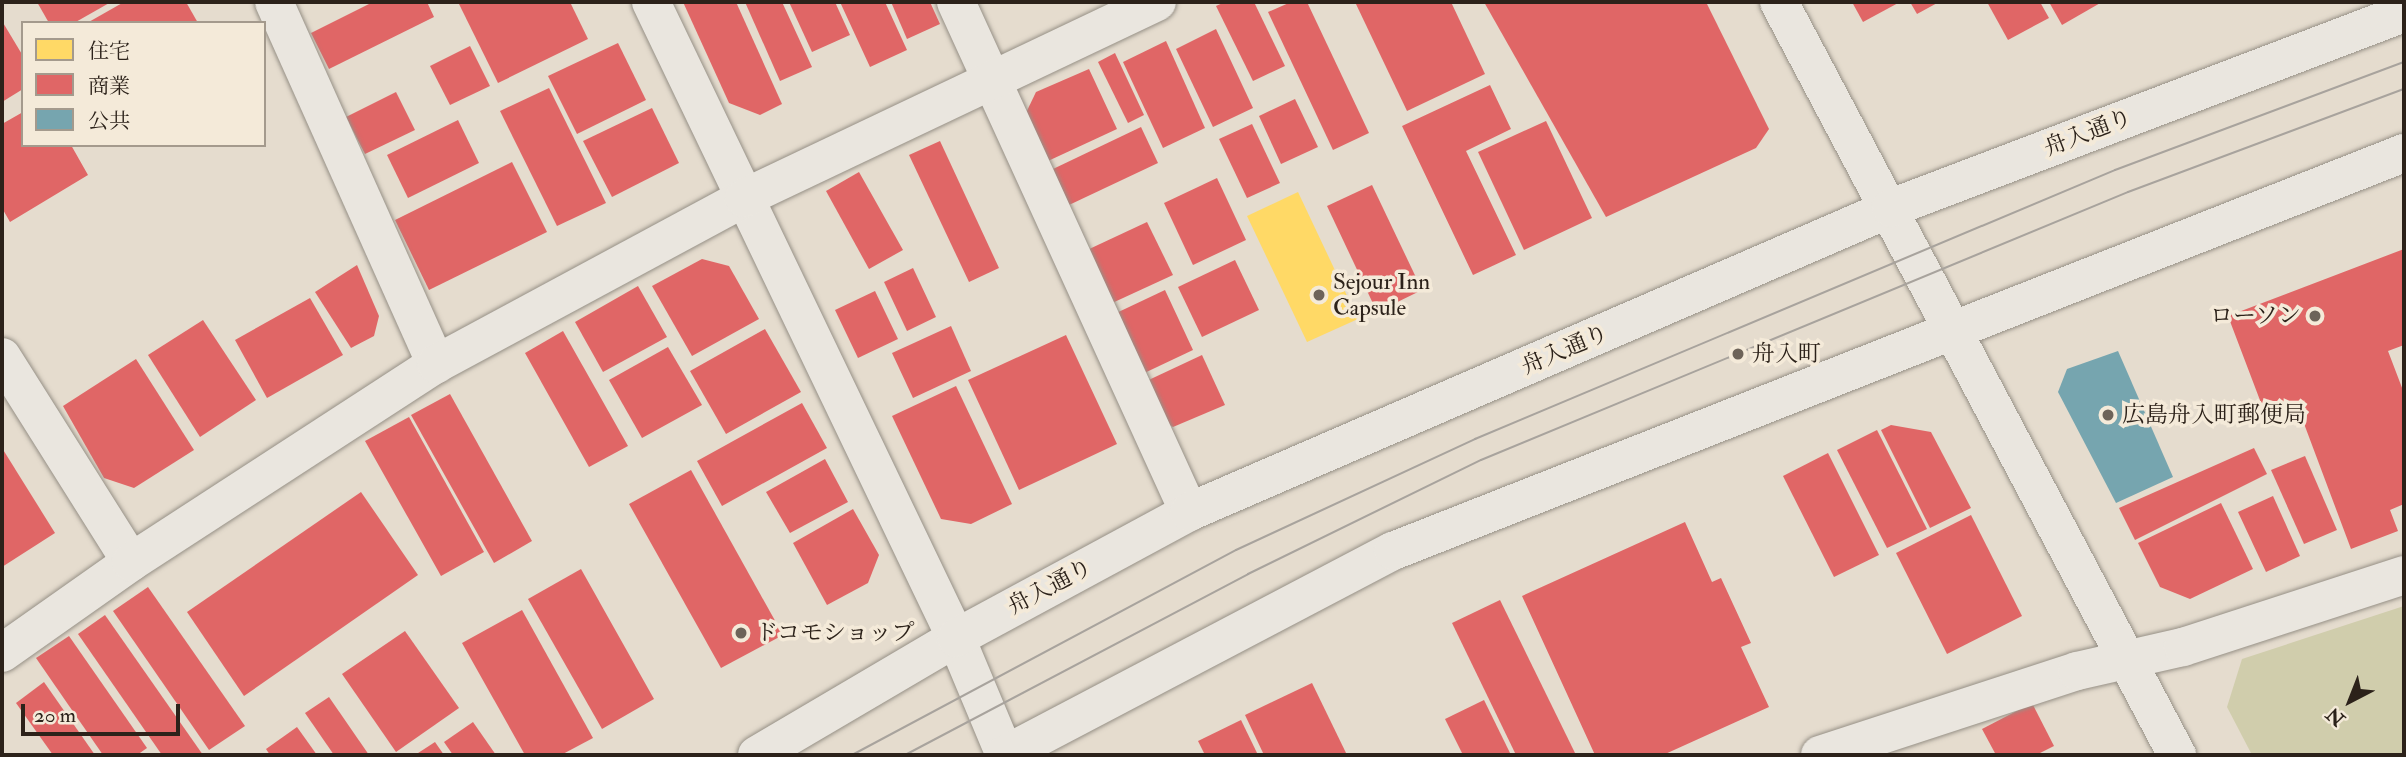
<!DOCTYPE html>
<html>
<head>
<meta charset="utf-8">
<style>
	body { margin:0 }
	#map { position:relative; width:2406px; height:757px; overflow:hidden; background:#e5dcce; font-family:"IM FELL Double Pica","Noto Serif JP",serif }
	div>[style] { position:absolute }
	.green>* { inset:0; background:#d0cdac }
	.homes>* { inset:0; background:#ffd966 }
	.shops>* { inset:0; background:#e06666 }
	.public>* { inset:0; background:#76a5af }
	.roads { filter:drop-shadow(0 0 2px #969086) drop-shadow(0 0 2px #969086) }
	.street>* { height:38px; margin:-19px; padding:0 19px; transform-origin:19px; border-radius:19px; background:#eae6df }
	.secondary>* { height:38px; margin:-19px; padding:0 19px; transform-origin:19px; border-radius:19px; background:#eae6df }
	.tram>* { height:2px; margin:-1px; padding:0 1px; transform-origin:1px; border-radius:1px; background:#a8a39d }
	.dots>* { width:19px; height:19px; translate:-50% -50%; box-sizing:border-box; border:4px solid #f4ead9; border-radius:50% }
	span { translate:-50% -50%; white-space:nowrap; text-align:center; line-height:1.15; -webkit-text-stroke:7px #f4ead9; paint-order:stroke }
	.street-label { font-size:23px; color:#2c221a }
	.poi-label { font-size:23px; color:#2c221a }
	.left { translate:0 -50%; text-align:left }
	.right { translate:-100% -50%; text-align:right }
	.frame { position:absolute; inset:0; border:4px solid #2c221a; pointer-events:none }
	.legend { position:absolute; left:21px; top:21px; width:245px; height:126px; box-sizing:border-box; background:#f4ead9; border:2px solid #a49a8d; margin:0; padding:9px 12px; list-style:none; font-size:21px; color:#2c221a }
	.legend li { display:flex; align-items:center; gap:14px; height:35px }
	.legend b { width:35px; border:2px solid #a49a8d }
	.north { position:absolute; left:2315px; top:666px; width:70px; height:70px; -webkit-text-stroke:5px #f4ead9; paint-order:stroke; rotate:222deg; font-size:19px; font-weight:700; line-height:28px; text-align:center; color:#2c221a }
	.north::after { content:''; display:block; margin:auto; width:24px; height:32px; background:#2c221a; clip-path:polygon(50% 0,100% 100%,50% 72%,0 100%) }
	.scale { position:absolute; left:21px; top:704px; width:159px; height:32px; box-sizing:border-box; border:4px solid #2c221a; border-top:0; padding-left:9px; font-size:21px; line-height:24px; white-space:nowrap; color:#2c221a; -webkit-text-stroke:5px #f4ead9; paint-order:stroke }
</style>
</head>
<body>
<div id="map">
	<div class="green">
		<i style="clip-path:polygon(2404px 606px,2404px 755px,2252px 755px,2227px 707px,2242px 659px)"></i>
	</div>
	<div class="homes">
		<i style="clip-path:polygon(1298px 192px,1358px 319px,1307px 342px,1247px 216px)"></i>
	</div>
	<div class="shops">
		<i style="clip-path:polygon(37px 2px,111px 2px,74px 23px,49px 23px)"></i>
		<i style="clip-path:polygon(124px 2px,186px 2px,198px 23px,87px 23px)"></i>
		<i style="clip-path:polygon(373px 2px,427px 2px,434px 17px,329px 69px,311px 33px)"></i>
		<i style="clip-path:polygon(464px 2px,570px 2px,588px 39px,498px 83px,459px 4px)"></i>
		<i style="clip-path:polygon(683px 2px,736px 2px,782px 104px,760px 115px,729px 103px)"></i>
		<i style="clip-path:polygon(745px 2px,782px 2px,812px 67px,780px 81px)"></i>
		<i style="clip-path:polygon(789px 2px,835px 2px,850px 35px,812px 52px)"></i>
		<i style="clip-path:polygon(840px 2px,885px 2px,907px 50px,870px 67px)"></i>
		<i style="clip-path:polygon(891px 2px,930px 2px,940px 24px,907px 39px)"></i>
		<i style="clip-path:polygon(1225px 2px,1254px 2px,1285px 66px,1253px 81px,1216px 6px)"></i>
		<i style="clip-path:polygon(1291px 2px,1307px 2px,1369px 133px,1333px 150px,1268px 12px)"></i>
		<i style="clip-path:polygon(1355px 2px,1451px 2px,1485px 74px,1407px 111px)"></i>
		<i style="clip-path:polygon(1484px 2px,1706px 2px,1769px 129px,1756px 148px,1606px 217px)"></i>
		<i style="clip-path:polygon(1852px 2px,1900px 2px,1863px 22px)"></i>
		<i style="clip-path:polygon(1910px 2px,1939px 2px,1917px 14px)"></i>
		<i style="clip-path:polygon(1987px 2px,2040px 2px,2049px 18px,2008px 40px)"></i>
		<i style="clip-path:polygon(2049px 2px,2102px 2px,2062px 25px)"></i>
		<i style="clip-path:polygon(2px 21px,23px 56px,23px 89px,2px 102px)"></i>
		<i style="clip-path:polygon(1216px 29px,1253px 108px,1213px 127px,1176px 49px)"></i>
		<i style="clip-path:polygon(1166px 41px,1205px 128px,1163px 148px,1123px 62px)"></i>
		<i style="clip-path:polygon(618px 43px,646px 100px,577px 134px,548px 76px)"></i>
		<i style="clip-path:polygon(470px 46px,490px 86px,450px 105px,430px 66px)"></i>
		<i style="clip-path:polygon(1115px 53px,1144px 115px,1128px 123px,1098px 62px)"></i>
		<i style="clip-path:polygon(1089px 69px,1117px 129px,1048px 161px,1024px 117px,1036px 92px)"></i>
		<i style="clip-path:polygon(1490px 85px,1511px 129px,1466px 151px,1516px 255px,1473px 275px,1402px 126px)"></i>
		<i style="clip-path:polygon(549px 88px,606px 203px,557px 226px,500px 111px)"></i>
		<i style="clip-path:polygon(396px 92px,415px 130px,365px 154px,346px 117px)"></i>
		<i style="clip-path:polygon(1295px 99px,1318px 147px,1281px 164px,1259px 116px)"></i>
		<i style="clip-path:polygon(652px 108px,679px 163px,612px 197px,583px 141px)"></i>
		<i style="clip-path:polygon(23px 112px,23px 145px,71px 145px,88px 175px,10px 222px,2px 208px,2px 124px)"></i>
		<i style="clip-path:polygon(458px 120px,479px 163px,408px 198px,387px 155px)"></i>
		<i style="clip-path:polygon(1546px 121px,1592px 218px,1524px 250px,1478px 152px)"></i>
		<i style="clip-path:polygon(1252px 124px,1280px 183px,1247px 198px,1219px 139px)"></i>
		<i style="clip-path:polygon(1141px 127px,1158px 163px,1069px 205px,1053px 169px)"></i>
		<i style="clip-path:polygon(940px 141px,999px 268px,969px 282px,909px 155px)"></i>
		<i style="clip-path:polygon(512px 162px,547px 232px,429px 290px,395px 220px)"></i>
		<i style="clip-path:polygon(859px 172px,903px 250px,869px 269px,826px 191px)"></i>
		<i style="clip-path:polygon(1217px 178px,1246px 240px,1193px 265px,1164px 203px)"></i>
		<i style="clip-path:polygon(1372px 185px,1422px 290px,1377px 312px,1327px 206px)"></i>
		<i style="clip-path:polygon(1147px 222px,1173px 275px,1110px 304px,1085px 251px)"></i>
		<i style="clip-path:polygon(2404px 249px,2404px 345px,2388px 351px,2404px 393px,2404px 504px,2390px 510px,2398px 531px,2351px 549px,2300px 413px,2269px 424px,2228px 316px)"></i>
		<i style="clip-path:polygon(702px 259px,729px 266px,759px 319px,692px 356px,652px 286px)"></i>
		<i style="clip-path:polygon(1235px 260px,1259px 310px,1202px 337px,1178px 287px)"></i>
		<i style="clip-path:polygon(357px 265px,379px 316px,374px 336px,351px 348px,315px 292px)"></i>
		<i style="clip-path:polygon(913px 268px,936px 317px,907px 331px,884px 282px)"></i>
		<i style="clip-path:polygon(638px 286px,667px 337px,603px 372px,575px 322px)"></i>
		<i style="clip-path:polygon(1165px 290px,1193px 350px,1138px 376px,1110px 316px)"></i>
		<i style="clip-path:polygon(875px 291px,898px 339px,858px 358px,835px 310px)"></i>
		<i style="clip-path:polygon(310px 298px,343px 355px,267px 398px,235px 340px)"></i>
		<i style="clip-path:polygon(203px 320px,256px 400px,200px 437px,148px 355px)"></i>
		<i style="clip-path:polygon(951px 326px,971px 371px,913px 398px,892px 353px)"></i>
		<i style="clip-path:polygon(765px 329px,801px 392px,726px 434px,690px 371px)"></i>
		<i style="clip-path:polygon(563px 331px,628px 446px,589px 467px,525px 353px)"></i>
		<i style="clip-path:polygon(1066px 335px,1117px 444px,1019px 490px,968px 380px)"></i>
		<i style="clip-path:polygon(668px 347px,702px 405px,642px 438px,609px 380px)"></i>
		<i style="clip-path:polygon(1202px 355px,1225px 405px,1173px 427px,1152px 415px,1138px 385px)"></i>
		<i style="clip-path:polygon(136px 359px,194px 450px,134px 488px,104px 478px,63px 406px)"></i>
		<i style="clip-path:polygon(956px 386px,1012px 504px,971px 524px,941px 519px,892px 416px)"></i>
		<i style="clip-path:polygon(450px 394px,532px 541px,494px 563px,411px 415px)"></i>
		<i style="clip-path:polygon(802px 403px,827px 448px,722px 506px,697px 461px)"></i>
		<i style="clip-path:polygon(409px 417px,484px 552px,441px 576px,365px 441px)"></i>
		<i style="clip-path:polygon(1891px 425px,1931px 432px,1971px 508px,1930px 528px,1881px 430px)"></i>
		<i style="clip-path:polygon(1877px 430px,1927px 529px,1887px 548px,1837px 450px)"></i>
		<i style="clip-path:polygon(2px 448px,55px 533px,2px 567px)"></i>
		<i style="clip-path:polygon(2254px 448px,2267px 474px,2135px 540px,2119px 508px)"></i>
		<i style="clip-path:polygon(1828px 453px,1879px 555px,1834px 577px,1783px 476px)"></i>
		<i style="clip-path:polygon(2305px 456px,2337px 530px,2304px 544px,2271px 470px)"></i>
		<i style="clip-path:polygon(825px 459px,848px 502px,790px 533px,766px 492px)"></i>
		<i style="clip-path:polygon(691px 470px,783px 635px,721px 668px,629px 504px)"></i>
		<i style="clip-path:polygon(361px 492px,418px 575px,244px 696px,187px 612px)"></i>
		<i style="clip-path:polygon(2273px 496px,2300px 556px,2266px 572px,2238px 512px)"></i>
		<i style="clip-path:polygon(2221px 503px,2253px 569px,2190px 599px,2160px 587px,2138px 543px)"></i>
		<i style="clip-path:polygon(853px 509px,879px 555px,868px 583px,827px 605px,793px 543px)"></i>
		<i style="clip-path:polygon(1971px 515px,2022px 616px,1947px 654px,1896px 553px)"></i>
		<i style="clip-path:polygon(1685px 522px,1712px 582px,1721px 578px,1751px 643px,1741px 647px,1769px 707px,1663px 755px,1595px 755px,1522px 596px)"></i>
		<i style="clip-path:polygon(581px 569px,654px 699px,602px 729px,528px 599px)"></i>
		<i style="clip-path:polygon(148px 587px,245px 726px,209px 750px,113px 611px)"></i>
		<i style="clip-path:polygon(1500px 600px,1576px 755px,1516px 755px,1452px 623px)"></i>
		<i style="clip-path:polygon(522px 610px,593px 738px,561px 755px,525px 755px,462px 643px)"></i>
		<i style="clip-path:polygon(105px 615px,203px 755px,162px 755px,78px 634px)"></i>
		<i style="clip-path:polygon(405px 631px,459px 708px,396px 752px,342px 674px)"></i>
		<i style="clip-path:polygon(69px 636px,147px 748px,137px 755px,103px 755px,36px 658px)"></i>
		<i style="clip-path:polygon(44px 682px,95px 755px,53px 755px,16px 703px)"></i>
		<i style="clip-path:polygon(1312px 683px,1347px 755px,1264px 755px,1245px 715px)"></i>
		<i style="clip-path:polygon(329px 697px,369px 755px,334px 755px,305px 713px)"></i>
		<i style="clip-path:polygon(1484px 700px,1511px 755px,1463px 755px,1445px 719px)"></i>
		<i style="clip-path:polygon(2032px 703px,2054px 746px,2036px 755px,1996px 755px,1982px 729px)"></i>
		<i style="clip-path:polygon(1241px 720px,1258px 755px,1205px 755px,1198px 741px)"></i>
		<i style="clip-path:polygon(473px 722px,496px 755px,453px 755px,444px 742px)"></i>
		<i style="clip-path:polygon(297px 727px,317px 755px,270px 755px,266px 749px)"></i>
		<i style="clip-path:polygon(435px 742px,444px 755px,415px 755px)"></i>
	</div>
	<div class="public">
		<i style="clip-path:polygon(2118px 351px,2173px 477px,2116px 503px,2058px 392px,2067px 369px)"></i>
	</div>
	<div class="roads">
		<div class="street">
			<i style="left:274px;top:2px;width:397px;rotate:65.9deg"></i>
			<i style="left:651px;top:2px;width:705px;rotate:64.38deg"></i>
			<i style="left:956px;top:638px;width:127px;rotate:67.3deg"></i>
			<i style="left:956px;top:2px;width:561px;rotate:65.45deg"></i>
			<i style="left:2px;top:357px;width:242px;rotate:57.8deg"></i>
			<i style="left:1820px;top:755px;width:270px;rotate:-18.1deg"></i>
			<i style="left:2077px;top:671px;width:109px;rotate:-12.8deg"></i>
			<i style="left:2183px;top:647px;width:232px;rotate:-18deg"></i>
		</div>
		<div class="secondary">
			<i style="left:1779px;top:2px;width:852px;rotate:62.14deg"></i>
			<i style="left:2px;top:653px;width:158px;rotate:-35.2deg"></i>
			<i style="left:131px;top:562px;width:364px;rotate:-33deg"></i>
			<i style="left:436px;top:364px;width:350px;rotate:-28.3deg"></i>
			<i style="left:744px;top:198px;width:457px;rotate:-25.4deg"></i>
			<i style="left:757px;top:755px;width:231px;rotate:-30.5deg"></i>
			<i style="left:956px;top:638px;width:265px;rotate:-28.4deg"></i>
			<i style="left:1189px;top:512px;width:765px;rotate:-23.41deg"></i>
			<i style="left:1891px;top:208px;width:549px;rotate:-20.81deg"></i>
			<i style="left:1004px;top:755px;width:439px;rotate:-27.7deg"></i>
			<i style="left:1393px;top:551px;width:1087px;rotate:-21.49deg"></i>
		</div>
	</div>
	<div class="tram">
		<i style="left:852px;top:755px;width:435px;rotate:-28.1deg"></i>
		<i style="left:1236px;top:550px;width:264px;rotate:-24.9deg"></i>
		<i style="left:1475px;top:439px;width:694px;rotate:-22.8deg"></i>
		<i style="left:2115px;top:170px;width:309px;rotate:-20.5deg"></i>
		<i style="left:905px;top:755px;width:388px;rotate:-27.8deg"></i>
		<i style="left:1248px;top:574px;width:259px;rotate:-26.1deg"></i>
		<i style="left:1481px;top:460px;width:700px;rotate:-22.5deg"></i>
		<i style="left:2128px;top:192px;width:295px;rotate:-20.5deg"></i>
	</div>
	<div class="dots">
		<i style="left:1319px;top:295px;background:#6d6359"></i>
		<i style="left:2315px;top:316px;background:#6d6359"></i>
		<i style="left:1738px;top:354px;background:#6d6359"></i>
		<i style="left:2108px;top:415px;background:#6d6359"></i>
		<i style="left:741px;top:633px;background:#6d6359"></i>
	</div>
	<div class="street-label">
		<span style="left:2088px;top:133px;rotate:-21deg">舟入通り</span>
		<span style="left:1565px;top:350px;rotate:-23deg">舟入通り</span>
		<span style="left:1050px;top:587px;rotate:-28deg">舟入通り</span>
	</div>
	<div class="poi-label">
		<span class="left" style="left:1333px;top:295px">Sejour Inn<br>Capsule</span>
		<span class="right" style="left:2301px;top:316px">ローソン</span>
		<span class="left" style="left:1752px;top:354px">舟入町</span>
		<span class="left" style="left:2122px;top:415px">広島舟入町郵便局</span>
		<span class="left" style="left:755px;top:633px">ドコモショップ</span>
	</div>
	<div class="frame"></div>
	<ul class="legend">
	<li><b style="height:19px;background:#ffd966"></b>住宅</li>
	<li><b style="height:19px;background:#e06666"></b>商業</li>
	<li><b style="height:19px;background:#76a5af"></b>公共</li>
	</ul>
	<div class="north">N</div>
	<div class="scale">20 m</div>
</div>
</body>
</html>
